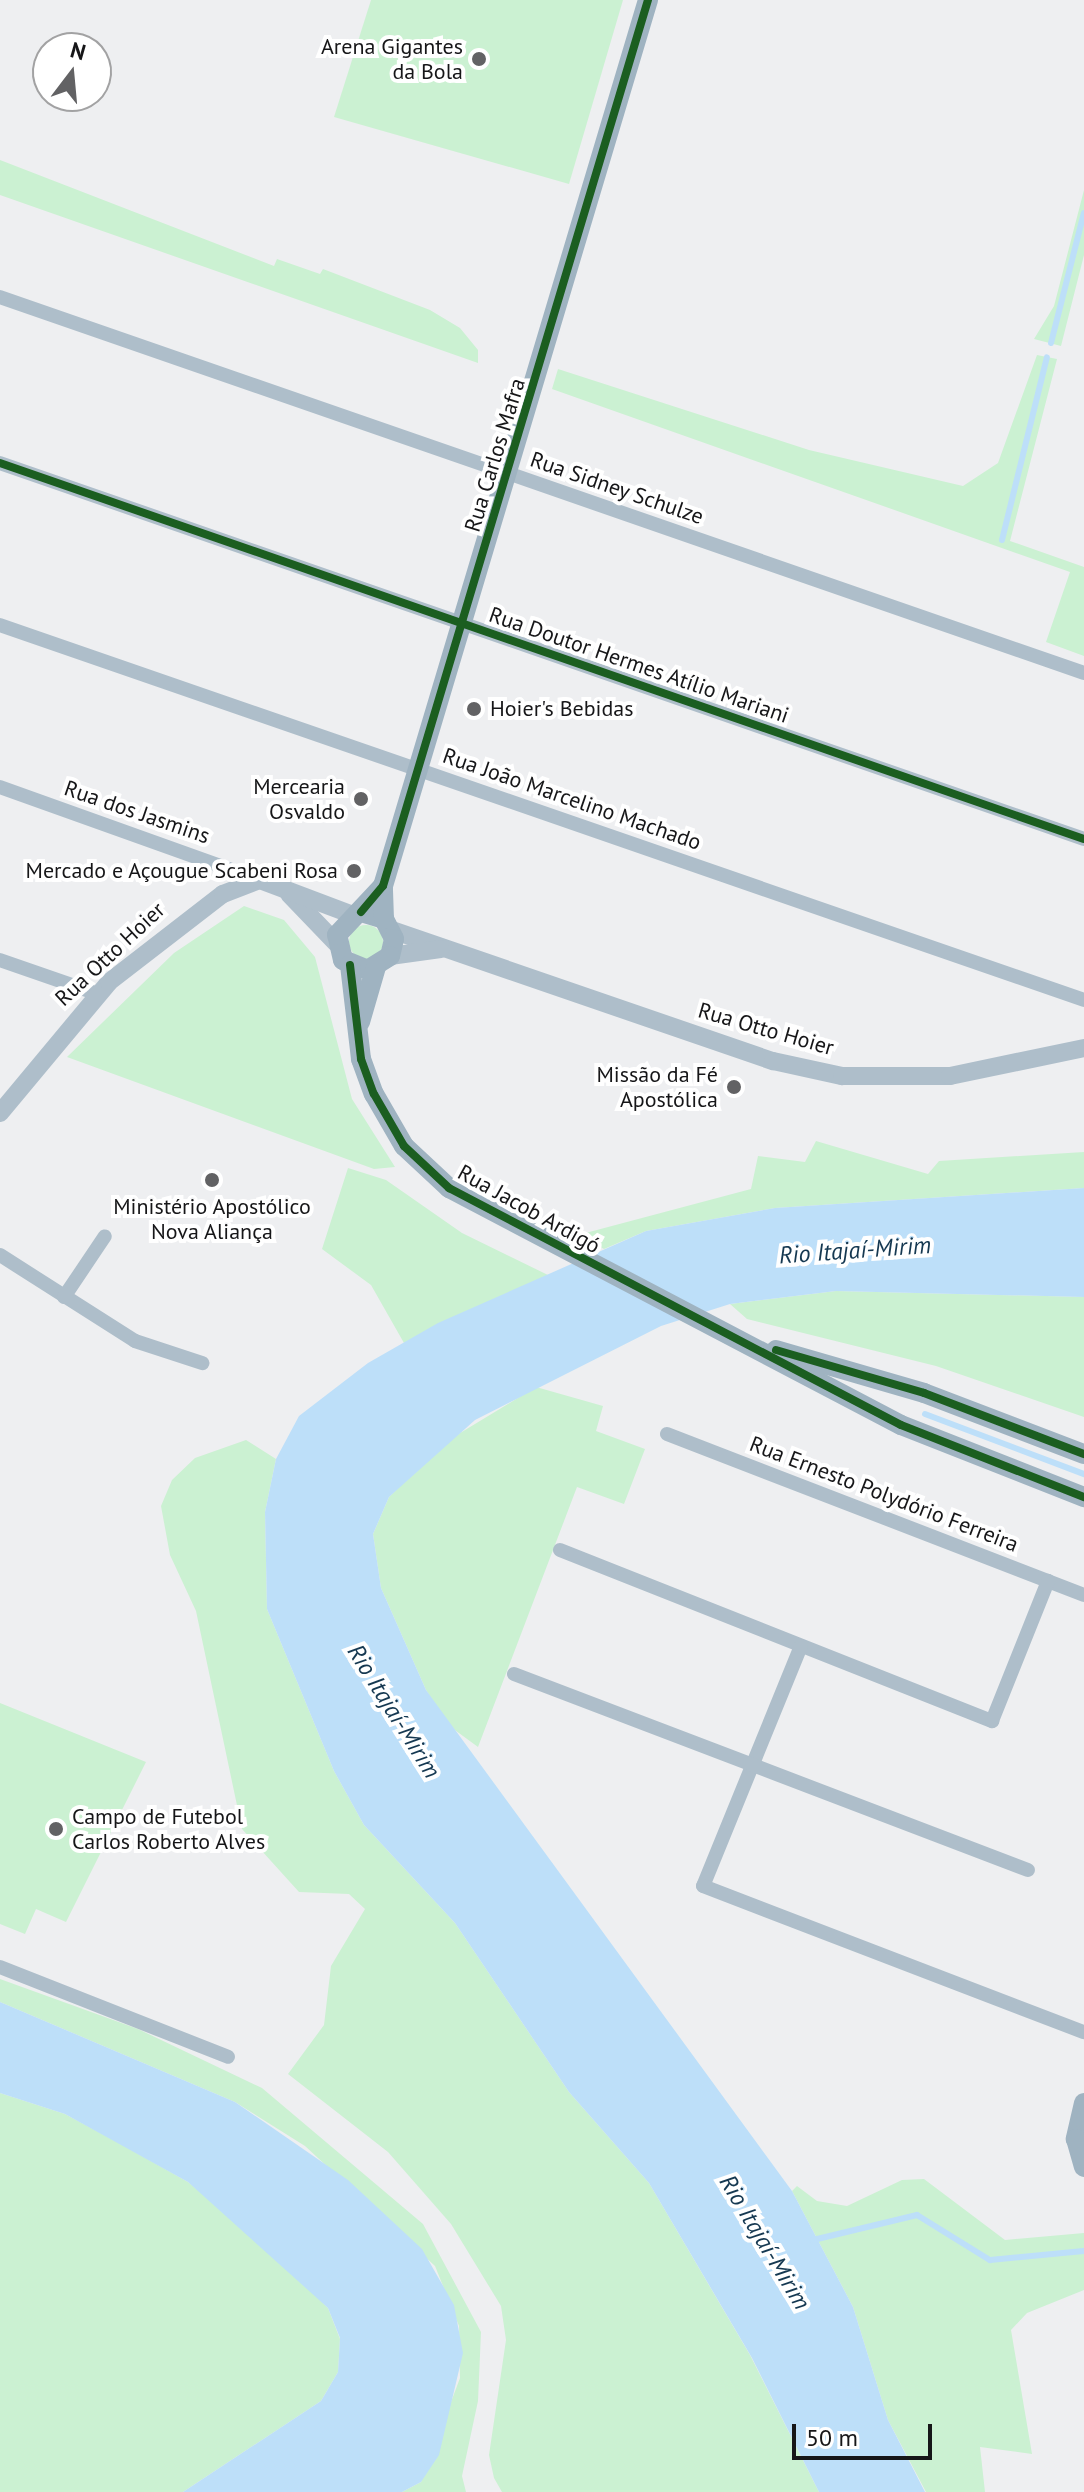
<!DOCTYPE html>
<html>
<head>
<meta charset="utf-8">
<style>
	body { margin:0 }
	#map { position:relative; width:1084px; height:2492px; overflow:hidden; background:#eeeff1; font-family:"PT Sans",sans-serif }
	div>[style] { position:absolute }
	.green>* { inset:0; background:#cbf1d2 }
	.round { border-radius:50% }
	.water>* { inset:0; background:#bddff9 }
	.stream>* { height:6px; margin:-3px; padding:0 3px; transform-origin:3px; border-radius:3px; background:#bddff9 }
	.minor>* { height:14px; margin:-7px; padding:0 7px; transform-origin:7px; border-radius:7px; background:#aebeca }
	.tertiary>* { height:18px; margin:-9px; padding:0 9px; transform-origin:9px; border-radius:9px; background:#aebeca }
	.secondary>* { height:20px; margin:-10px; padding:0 10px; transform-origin:10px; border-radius:10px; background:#9fb3c1 }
	.cycleway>* { height:8px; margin:-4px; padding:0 4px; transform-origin:4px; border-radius:4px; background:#1b5e20 }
	.dots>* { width:22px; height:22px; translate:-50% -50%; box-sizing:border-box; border:4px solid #fff; border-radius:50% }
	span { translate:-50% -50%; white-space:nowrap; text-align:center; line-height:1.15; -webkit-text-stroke:8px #fff; paint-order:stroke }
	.poi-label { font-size:22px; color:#161618 }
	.right { translate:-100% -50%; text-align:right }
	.left { translate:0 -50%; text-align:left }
	.street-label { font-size:22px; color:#161618 }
	.water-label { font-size:24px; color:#153851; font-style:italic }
	.north { position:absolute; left:32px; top:32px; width:80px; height:80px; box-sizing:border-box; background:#fff; border:2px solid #a2a2a3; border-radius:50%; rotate:16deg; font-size:22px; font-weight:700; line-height:32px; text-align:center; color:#161618 }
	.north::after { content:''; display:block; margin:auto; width:28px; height:36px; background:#626264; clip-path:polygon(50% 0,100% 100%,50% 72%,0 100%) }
	.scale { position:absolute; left:792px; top:2424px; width:140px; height:36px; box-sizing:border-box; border:4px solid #161618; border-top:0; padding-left:10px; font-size:24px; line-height:28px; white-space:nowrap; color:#161618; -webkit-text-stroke:6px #fff; paint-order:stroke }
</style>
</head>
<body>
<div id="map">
	<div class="green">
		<i style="clip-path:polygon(371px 0,623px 0,569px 184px,334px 117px)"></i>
		<i style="clip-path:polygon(0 160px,274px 266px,277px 259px,320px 274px,323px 269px,430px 310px,460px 328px,478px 350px,478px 363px,0 195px)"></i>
		<i style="clip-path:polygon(1084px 190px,1084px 255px,1061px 346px,1034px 339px,1054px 306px)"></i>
		<i style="clip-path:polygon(1037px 355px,1057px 359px,1010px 541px,1084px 567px,1084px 656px,1046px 642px,1070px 572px,552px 389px,558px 369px,809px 450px,963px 486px,998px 463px)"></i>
		<i style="clip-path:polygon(244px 906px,284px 920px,315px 957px,352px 1099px,395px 1167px,374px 1169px,67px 1057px,174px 953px)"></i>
		<i class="round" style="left:349px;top:925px;width:34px;height:34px"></i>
		<i style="clip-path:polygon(816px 1141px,928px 1174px,939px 1161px,1084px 1152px,1084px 1188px,775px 1208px,646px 1231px,604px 1249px,578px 1235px,751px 1189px,758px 1156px,805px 1162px)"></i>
		<i style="clip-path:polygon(348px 1168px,386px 1180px,462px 1233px,548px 1275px,404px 1343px,371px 1285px,322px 1249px)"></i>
		<i style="clip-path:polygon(836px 1291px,1084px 1297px,1084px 1417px,936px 1366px,747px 1319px,730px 1304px)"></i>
		<i style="clip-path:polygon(536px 1387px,603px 1406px,596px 1431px,645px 1449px,624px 1504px,577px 1487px,478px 1747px,448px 1725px,426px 1690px,381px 1588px,373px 1534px,389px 1497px,442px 1444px)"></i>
		<i style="clip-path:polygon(246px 1440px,276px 1459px,265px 1512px,267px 1609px,334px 1771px,364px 1825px,455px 1923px,569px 2092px,649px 2183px,750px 2355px,819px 2492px,502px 2492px,494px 2478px,489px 2455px,506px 2340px,501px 2306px,451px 2224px,388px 2152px,288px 2074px,324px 2025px,331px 1966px,365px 1909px,349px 1894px,299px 1892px,242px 1829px,196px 1611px,170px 1555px,161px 1506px,172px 1480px,195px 1458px)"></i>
		<i style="clip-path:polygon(0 1703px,146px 1762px,66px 1922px,36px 1909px,25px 1934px,0 1924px)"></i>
		<i style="clip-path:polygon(0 1979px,138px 2029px,262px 2088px,423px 2224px,481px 2332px,478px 2401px,462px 2476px,466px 2492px,402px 2492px,421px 2482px,460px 2378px,459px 2326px,435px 2266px,305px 2146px,235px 2102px,0 2002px)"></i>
		<i style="clip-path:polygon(0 2093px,65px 2114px,119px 2143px,188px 2182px,252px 2233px,328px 2308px,340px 2339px,338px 2372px,321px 2401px,183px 2492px,0 2492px)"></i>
		<i style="clip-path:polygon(924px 2179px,1005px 2240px,1084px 2233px,1084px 2290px,1027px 2313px,1011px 2330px,1032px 2454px,980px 2447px,985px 2492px,926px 2492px,888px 2420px,853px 2307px,792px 2191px,797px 2186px,817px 2201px,847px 2206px,902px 2180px)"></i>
	</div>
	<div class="water">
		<i style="clip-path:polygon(1084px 1188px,1084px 1297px,836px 1291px,730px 1304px,661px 1326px,475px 1420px,389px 1497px,373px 1534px,381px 1588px,426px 1690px,792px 2191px,853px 2307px,888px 2420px,925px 2492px,819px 2492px,752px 2358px,649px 2183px,569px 2092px,455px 1923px,364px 1825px,334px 1771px,267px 1609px,265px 1512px,276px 1459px,299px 1416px,368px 1363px,438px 1323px,646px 1231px,775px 1208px)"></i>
		<i style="clip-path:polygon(0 2002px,235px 2102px,348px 2180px,422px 2249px,454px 2305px,463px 2353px,439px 2455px,421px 2482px,402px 2492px,183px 2492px,321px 2401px,338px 2372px,340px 2338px,328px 2308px,188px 2182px,65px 2114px,0 2093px)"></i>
	</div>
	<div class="stream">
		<i style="left:1051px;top:343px;width:134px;rotate:-75.8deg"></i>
		<i style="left:1002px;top:540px;width:188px;rotate:-76.2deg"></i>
		<i style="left:925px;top:1414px;width:170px;rotate:20.7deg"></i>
		<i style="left:813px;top:2240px;width:107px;rotate:-13.5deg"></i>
		<i style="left:917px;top:2215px;width:86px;rotate:31.7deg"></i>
		<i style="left:990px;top:2260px;width:94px;rotate:-5.5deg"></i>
	</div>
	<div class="minor">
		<i style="left:0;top:297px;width:1147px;rotate:19.13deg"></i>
		<i style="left:0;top:463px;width:1147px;rotate:19.13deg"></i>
		<i style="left:0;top:625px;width:1147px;rotate:19.08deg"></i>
		<i style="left:0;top:787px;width:276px;rotate:19.7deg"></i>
		<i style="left:0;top:960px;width:104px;rotate:19.1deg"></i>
		<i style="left:0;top:1255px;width:160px;rotate:32.5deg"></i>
		<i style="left:135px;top:1341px;width:71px;rotate:18.2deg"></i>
		<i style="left:64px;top:1297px;width:73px;rotate:-56.1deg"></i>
		<i style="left:667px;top:1434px;width:447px;rotate:21.1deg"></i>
		<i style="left:560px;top:1550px;width:465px;rotate:21.6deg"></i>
		<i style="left:992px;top:1721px;width:151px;rotate:-68.2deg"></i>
		<i style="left:801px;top:1646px;width:259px;rotate:112.2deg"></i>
		<i style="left:703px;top:1886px;width:408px;rotate:21deg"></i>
		<i style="left:514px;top:1674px;width:550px;rotate:20.87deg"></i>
		<i style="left:0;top:1967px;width:245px;rotate:21.5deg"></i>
	</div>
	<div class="tertiary">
		<i style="left:289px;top:894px;width:68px;rotate:46.2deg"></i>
		<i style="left:392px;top:930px;width:403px;rotate:19deg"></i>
		<i style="left:773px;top:1061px;width:71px;rotate:12.3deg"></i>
		<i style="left:842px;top:1076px;width:108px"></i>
		<i style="left:950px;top:1076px;width:137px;rotate:-11.8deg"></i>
		<i style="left:390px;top:956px;width:51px;rotate:-7.8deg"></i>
		<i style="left:0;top:1113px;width:170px;rotate:-50.2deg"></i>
		<i style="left:109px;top:982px;width:144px;rotate:-37.7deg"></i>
		<i style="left:223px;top:894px;width:40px;rotate:-21deg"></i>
		<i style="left:260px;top:880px;width:99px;rotate:20.6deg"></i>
	</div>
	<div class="secondary">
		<i style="left:361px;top:912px;width:24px;rotate:17deg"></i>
		<i style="left:384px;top:919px;width:22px;rotate:63deg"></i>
		<i style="left:394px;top:939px;width:17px;rotate:103deg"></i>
		<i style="left:390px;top:956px;width:26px;rotate:148deg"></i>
		<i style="left:368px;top:970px;width:27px;rotate:-158deg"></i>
		<i style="left:343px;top:960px;width:26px;rotate:-103deg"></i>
		<i style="left:337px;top:935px;width:67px;rotate:-46.8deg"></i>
		<i style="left:384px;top:919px;width:33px;rotate:-92deg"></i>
		<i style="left:383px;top:886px;width:925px;rotate:-73.35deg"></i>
		<i style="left:350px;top:965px;width:95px;rotate:83.3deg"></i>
		<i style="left:361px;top:1059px;width:37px;rotate:70deg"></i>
		<i style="left:374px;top:1094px;width:60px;rotate:60deg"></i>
		<i style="left:404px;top:1146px;width:62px;rotate:43deg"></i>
		<i style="left:449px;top:1188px;width:510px;rotate:27.67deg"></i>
		<i style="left:901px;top:1425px;width:197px;rotate:21.5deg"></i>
		<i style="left:360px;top:1022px;width:57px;rotate:-73.8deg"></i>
		<i style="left:776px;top:1350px;width:154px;rotate:16.2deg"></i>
		<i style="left:924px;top:1393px;width:171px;rotate:20.9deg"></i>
		<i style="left:1084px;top:2103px;width:37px;rotate:103deg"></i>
		<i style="left:1076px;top:2139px;width:29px;rotate:74deg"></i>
	</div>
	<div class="cycleway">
		<i style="left:0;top:463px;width:1147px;rotate:19.13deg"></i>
		<i style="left:361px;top:912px;width:34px;rotate:-50deg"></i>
		<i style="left:383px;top:886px;width:925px;rotate:-73.35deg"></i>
		<i style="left:350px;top:965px;width:95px;rotate:83.3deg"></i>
		<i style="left:361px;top:1059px;width:37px;rotate:70deg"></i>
		<i style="left:374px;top:1094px;width:60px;rotate:60deg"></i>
		<i style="left:404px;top:1146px;width:62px;rotate:43deg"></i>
		<i style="left:449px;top:1188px;width:510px;rotate:27.67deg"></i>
		<i style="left:901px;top:1425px;width:197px;rotate:21.5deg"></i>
		<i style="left:776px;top:1350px;width:154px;rotate:16.2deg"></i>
		<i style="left:924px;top:1393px;width:171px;rotate:20.9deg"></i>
	</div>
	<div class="dots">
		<i style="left:479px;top:59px;background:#626264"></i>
		<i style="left:474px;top:709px;background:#626264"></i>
		<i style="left:361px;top:799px;background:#626264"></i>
		<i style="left:354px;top:871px;background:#626264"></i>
		<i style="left:734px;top:1087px;background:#626264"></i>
		<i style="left:212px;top:1180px;background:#626264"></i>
		<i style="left:56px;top:1829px;background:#626264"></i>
	</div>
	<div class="poi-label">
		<span class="right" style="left:463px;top:59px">Arena Gigantes<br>da Bola</span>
		<span class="left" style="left:490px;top:709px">Hoier's Bebidas</span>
		<span class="right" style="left:345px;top:799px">Mercearia<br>Osvaldo</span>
		<span class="right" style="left:338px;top:871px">Mercado e Açougue Scabeni Rosa</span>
		<span class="right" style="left:718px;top:1087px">Missão da Fé<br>Apostólica</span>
		<span style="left:212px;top:1219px">Ministério Apostólico<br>Nova Aliança</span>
		<span class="left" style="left:72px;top:1829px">Campo de Futebol<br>Carlos Roberto Alves</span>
	</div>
	<div class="street-label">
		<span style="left:495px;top:455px;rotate:-73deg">Rua Carlos Mafra</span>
		<span style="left:617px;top:488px;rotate:19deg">Rua Sidney Schulze</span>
		<span style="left:639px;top:665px;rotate:19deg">Rua Doutor Hermes Atílio Mariani</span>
		<span style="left:572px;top:799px;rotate:19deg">Rua João Marcelino Machado</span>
		<span style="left:137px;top:812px;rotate:19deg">Rua dos Jasmins</span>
		<span style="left:110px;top:954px;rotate:-43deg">Rua Otto Hoier</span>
		<span style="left:766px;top:1029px;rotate:16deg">Rua Otto Hoier</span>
		<span style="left:529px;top:1209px;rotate:29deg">Rua Jacob Ardigó</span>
		<span style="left:884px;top:1494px;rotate:21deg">Rua Ernesto Polydório Ferreira</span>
	</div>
	<div class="water-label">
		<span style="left:855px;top:1250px;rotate:-4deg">Rio Itajaí-Mirim</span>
		<span style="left:394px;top:1711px;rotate:58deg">Rio Itajaí-Mirim</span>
		<span style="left:765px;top:2242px;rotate:59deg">Rio Itajaí-Mirim</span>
	</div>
	<div class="north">N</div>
	<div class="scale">50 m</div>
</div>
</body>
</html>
